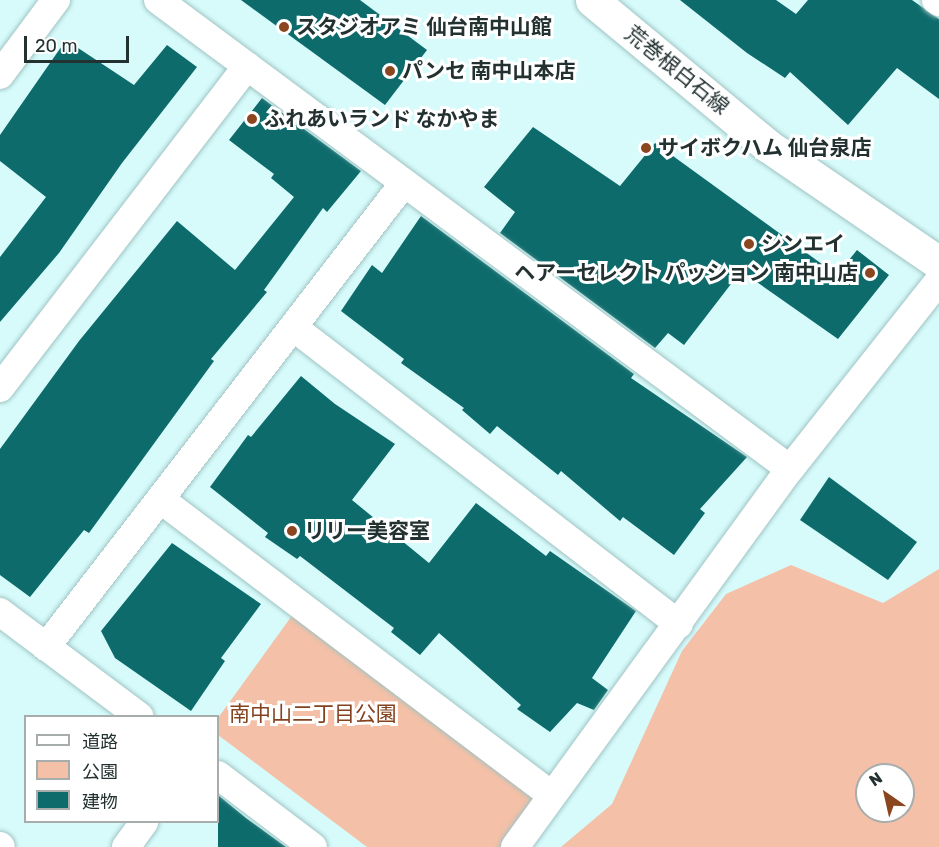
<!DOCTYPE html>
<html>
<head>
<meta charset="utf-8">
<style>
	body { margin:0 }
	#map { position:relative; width:939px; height:847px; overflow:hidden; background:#d7fbfb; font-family:Rubik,"Noto Sans JP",sans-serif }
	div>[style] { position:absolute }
	.green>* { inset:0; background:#f4c0a7 }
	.building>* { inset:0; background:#0e6b6c }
	.roads { filter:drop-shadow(0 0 2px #a0c3c3) drop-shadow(0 0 2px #a0c3c3) }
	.minor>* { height:28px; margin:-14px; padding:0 14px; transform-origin:14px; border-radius:14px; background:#fff }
	.tertiary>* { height:33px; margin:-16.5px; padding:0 16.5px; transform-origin:16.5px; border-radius:16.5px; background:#fff }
	.dots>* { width:16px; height:16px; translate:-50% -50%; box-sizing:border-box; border:3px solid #fff; border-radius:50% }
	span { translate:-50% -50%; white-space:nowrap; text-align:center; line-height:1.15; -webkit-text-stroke:6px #fff; paint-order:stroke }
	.poi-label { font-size:21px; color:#233131; font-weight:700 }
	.left { translate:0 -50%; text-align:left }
	.right { translate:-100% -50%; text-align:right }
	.street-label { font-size:21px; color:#233131 }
	.park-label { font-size:21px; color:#84421e }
	.legend { position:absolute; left:24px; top:715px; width:195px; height:108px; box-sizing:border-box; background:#fff; border:2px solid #a7adad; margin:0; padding:8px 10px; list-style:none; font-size:18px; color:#233131 }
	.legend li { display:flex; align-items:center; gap:12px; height:30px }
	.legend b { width:30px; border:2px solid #a7adad }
	.north { position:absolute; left:855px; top:763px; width:60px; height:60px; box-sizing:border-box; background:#fff; border:2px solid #a7adad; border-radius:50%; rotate:326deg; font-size:16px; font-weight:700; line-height:24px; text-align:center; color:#233131 }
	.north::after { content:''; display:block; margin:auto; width:21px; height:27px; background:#8c461f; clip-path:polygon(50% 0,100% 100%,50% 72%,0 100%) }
	.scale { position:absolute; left:24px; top:36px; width:105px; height:27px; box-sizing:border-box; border:3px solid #233131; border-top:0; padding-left:8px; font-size:18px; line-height:21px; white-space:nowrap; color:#233131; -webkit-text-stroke:4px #fff; paint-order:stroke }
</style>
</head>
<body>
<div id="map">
	<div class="green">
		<i style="clip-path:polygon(evenodd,791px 565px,883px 603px,939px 569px,939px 847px,561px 847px,612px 804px,682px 651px,726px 594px,791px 565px,867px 775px,903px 775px,903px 811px,867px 811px,867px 775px)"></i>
		<i style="clip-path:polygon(296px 610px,536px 801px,503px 847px,367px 847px,218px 735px,218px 718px)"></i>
	</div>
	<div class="building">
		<i style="clip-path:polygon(241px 0,360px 0,427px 50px,385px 105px)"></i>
		<i style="clip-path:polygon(680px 0,776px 0,796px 14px,808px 0,912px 0,939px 19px,939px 99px,897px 68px,848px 125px,790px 72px,785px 78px,747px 53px)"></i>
		<i style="clip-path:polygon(66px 40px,134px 85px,167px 45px,197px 67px,122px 163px,59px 253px,0 322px,0 257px,46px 197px,0 161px,0 135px)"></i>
		<i style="clip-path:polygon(262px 98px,361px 171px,327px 212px,323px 208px,264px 290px,267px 292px,211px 359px,214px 361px,89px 533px,84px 530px,30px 597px,0 575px,0 449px,79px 341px,177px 221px,235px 270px,294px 197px,271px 178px,274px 174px,229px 140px)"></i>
		<i style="clip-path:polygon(533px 127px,620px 186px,655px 143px,837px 275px,857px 250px,889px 275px,838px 339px,741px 271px,684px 345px,668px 333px,655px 348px,500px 233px,515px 212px,484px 187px)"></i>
		<i style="clip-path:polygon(421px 216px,634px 374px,631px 378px,747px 457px,700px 509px,705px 513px,674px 555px,623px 517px,620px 521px,561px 471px,558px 475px,497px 426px,490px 434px,462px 410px,464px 408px,401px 363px,404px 359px,341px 311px,372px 265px,382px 273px)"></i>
		<i style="clip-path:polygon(301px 376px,335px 404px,395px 444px,352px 500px,429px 563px,476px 503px,546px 556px,550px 551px,636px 611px,592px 678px,608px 690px,594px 710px,577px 703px,550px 732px,517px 709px,521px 705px,439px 633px,420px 655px,391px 632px,394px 628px,300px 556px,297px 559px,265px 537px,268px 533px,210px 487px,248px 435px,251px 437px)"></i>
		<i style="clip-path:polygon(829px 477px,917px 542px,888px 580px,800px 520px)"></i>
		<i style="clip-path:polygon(172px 543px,261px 604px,221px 658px,225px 661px,191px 711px,115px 658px,101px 631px)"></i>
		<i style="clip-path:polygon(218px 795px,246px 818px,286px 847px,218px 847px)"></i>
	</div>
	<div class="roads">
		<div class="minor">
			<i style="left:158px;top:0;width:787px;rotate:36.58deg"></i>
			<i style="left:936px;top:0;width:4px;rotate:34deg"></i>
			<i style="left:0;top:75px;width:94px;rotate:-53.3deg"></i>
			<i style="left:293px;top:327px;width:487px;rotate:37.6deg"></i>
			<i style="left:0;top:388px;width:406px;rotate:-52.5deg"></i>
			<i style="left:160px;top:499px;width:491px;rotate:37.1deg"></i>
			<i style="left:0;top:612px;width:174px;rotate:36.8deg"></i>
			<i style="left:46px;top:647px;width:586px;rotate:-52.35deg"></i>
			<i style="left:218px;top:775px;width:119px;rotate:37.2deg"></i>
			<i style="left:0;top:846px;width:1px;rotate:45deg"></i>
			<i style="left:126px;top:847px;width:31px;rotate:-54deg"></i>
			<i style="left:515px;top:847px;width:467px;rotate:-54deg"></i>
			<i style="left:790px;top:469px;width:241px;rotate:-51.7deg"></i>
		</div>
		<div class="tertiary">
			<i style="left:592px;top:0;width:229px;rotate:39.7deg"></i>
			<i style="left:768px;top:146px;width:207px;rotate:34.4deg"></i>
		</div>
	</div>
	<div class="dots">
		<i style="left:284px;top:27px;background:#8c461f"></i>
		<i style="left:390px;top:71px;background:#8c461f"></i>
		<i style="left:252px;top:119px;background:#8c461f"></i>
		<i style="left:646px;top:148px;background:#8c461f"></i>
		<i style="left:749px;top:244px;background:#8c461f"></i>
		<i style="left:870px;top:273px;background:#8c461f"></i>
		<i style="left:292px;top:531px;background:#8c461f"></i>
	</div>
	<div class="poi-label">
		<span class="left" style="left:296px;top:27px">スタジオアミ 仙台南中山館</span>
		<span class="left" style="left:402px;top:71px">パンセ 南中山本店</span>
		<span class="left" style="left:264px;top:119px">ふれあいランド なかやま</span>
		<span class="left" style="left:658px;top:148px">サイボクハム 仙台泉店</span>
		<span class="left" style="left:761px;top:244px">シンエイ</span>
		<span class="right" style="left:858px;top:273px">ヘアーセレクト パッション 南中山店</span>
		<span class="left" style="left:304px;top:531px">リリー美容室</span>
	</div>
	<div class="street-label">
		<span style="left:677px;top:70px;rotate:39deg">荒巻根白石線</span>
	</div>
	<div class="park-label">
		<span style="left:313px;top:714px">南中山二丁目公園</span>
	</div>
	<ul class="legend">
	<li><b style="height:8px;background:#fff"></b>道路</li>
	<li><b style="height:16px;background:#f4c0a7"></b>公園</li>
	<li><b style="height:16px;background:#0e6b6c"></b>建物</li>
	</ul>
	<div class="north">N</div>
	<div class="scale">20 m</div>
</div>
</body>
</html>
